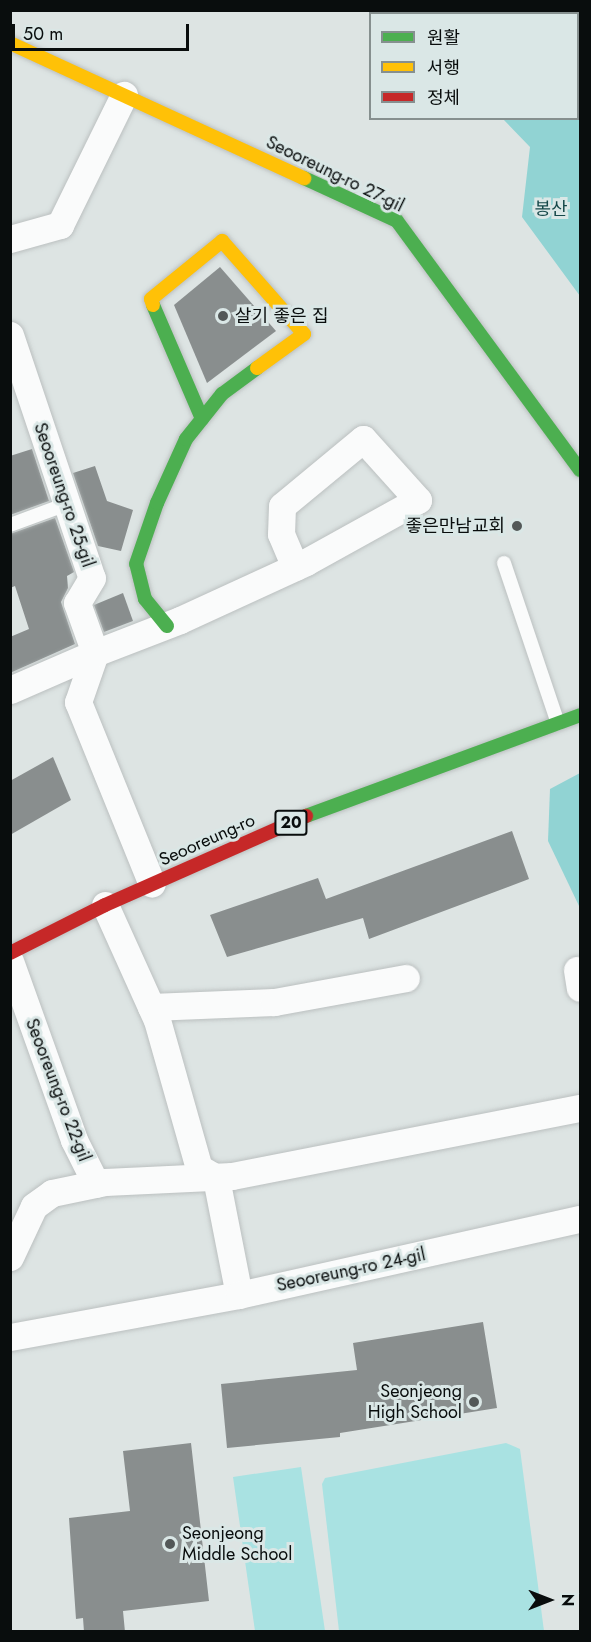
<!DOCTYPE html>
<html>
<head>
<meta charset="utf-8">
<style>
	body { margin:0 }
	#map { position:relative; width:591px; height:1642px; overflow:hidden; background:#dde4e3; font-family:Jost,"Noto Sans KR",sans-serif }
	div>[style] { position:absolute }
	.green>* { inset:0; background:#a9e2e2 }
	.forest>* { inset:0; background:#91d3d3 }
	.building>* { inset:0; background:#898e8e }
	.roads { filter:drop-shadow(0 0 2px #bbc0c0) drop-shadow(0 0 2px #bbc0c0) }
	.lane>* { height:14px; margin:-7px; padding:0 7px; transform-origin:7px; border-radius:7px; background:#fafbfb }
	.street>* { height:27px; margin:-13.5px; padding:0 13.5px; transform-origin:13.5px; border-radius:13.5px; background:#fafbfb }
	.fast>* { height:14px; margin:-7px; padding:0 7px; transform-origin:7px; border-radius:7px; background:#4caf50 }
	.slow>* { height:14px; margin:-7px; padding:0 7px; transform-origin:7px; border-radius:7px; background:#ffc107 }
	.jam>* { height:14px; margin:-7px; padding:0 7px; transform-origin:7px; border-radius:7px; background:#c62828 }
	.dots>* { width:16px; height:16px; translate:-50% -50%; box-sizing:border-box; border:3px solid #dae7e6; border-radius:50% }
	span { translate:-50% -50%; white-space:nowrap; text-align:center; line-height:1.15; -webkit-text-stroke:6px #dae7e6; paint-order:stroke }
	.shield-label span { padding:2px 4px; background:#dae7e6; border:2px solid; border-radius:4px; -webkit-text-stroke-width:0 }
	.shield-label { font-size:16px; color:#090d0d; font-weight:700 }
	.street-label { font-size:18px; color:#090d0d }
	.park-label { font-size:18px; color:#154849 }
	.poi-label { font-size:18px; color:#090d0d }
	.left { translate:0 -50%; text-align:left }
	.right { translate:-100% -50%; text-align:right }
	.frame { position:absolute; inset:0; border:12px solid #090d0d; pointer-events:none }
	.legend { position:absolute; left:369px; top:12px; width:210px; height:108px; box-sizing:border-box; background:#dae7e6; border:2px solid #86908f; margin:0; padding:8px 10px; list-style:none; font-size:18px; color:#090d0d }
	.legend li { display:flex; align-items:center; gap:12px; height:30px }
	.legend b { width:30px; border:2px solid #86908f }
	.north { position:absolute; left:519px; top:1570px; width:60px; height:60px; -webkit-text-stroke:4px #dae7e6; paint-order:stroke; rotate:90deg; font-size:16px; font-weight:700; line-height:24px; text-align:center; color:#090d0d }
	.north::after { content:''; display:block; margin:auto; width:21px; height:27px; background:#090d0d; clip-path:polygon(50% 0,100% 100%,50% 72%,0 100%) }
	.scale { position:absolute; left:12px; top:24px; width:177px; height:27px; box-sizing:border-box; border:3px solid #090d0d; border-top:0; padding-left:8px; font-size:18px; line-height:21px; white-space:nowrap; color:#090d0d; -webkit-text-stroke:4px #dae7e6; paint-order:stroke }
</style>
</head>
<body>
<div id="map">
	<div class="green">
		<i style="clip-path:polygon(506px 1443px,520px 1449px,544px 1631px,339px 1631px,322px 1484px,325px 1478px)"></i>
		<i style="clip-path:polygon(301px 1467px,325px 1631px,255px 1631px,233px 1477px)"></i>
	</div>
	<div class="forest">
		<i style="clip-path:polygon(411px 11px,580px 11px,580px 296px,522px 217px,530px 147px,503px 119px,578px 118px,578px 14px,413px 14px)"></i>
		<i style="clip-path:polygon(580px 773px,580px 908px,548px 841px,550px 789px)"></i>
	</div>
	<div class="building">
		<i style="clip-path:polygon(220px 267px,276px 331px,207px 383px,174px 305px)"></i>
		<i style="clip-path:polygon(32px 449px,49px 501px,10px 515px,10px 456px)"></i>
		<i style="clip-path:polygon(95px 466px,107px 501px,133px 510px,121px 551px,98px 546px,73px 473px)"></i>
		<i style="clip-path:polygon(55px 518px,74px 572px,67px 576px,68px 588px,61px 602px,75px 644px,10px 673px,10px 637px,29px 629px,15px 586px,10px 588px,10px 534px)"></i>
		<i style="clip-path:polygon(123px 593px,133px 621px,104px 632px,94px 605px)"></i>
		<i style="clip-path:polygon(53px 757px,71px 800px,10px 835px,10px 781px)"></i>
		<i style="clip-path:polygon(512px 831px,529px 879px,369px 939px,363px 918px,227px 957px,210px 915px,318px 878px,326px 899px)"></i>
		<i style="clip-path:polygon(483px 1322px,497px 1408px,340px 1433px,340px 1437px,227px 1448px,221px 1384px,357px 1370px,353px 1343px)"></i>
		<i style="clip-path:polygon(191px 1443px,209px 1601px,123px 1611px,125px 1632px,84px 1632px,83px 1618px,76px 1619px,69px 1518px,130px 1511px,123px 1451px)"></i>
	</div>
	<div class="roads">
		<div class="lane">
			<i style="left:10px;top:525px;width:61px;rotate:-20.2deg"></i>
			<i style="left:504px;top:563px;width:169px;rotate:71.4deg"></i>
		</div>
		<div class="street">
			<i style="left:10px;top:239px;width:52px;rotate:-15.6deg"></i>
			<i style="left:60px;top:225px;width:145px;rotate:-63.8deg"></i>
			<i style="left:10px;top:335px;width:256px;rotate:71.4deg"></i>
			<i style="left:92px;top:578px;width:29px;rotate:121deg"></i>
			<i style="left:77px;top:603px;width:53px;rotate:70.2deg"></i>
			<i style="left:95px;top:653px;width:52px;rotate:109.1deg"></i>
			<i style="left:78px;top:702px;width:196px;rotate:67.9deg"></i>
			<i style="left:10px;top:690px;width:93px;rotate:-23.5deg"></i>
			<i style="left:95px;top:653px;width:91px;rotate:-21.2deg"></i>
			<i style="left:180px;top:620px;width:139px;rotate:-24.7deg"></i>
			<i style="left:306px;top:562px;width:128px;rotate:-29deg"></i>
			<i style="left:418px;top:500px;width:82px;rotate:-132deg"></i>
			<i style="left:363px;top:439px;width:105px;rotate:140.4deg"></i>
			<i style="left:282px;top:506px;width:28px;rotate:92deg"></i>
			<i style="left:281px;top:534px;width:36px;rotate:67deg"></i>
			<i style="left:105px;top:905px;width:126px;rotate:65.7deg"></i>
			<i style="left:157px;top:1020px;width:154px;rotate:74.2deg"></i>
			<i style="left:199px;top:1168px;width:20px;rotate:30deg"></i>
			<i style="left:216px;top:1178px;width:119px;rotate:78.9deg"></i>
			<i style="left:10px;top:961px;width:190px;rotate:70.3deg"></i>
			<i style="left:74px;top:1140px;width:49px;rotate:63.4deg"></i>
			<i style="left:577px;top:970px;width:18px;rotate:81deg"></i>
			<i style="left:151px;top:1007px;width:123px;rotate:-2.3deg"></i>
			<i style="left:274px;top:1002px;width:134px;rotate:-10.3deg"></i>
			<i style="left:10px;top:1257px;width:56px;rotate:-64.8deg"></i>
			<i style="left:34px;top:1206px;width:22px;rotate:-36deg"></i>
			<i style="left:52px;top:1193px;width:54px;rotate:-11.7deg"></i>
			<i style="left:105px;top:1182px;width:127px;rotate:-2.7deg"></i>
			<i style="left:232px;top:1176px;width:355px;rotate:-11.1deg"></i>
			<i style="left:10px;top:1337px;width:233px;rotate:-10.4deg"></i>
			<i style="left:239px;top:1295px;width:349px;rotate:-12.6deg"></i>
		</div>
		<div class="fast">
			<i style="left:304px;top:178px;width:102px;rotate:24.8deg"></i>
			<i style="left:397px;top:221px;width:309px;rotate:53.7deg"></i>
			<i style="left:153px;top:305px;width:124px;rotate:66.7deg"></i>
			<i style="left:167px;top:626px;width:35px;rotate:-129deg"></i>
			<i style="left:145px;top:599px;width:36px;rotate:-104deg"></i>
			<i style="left:136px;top:564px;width:65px;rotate:-71deg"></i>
			<i style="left:157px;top:503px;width:70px;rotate:-65.6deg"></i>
			<i style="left:186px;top:439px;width:58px;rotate:-51.3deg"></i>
			<i style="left:222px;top:394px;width:44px;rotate:-36.6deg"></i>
			<i style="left:306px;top:816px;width:292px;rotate:-20.2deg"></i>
		</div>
		<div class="slow">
			<i style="left:10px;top:43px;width:324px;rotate:24.7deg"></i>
			<i style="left:153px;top:305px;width:6px;rotate:-108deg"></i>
			<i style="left:151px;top:299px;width:92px;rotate:-39.2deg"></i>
			<i style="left:222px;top:241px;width:124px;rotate:48.6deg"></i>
			<i style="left:304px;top:334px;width:58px;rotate:144.1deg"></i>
		</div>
		<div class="jam">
			<i style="left:10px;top:953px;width:106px;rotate:-26.8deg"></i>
			<i style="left:105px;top:905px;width:220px;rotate:-23.9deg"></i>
		</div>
	</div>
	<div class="dots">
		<i style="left:223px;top:316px;background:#535858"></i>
		<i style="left:517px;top:526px;background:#535858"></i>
		<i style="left:474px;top:1402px;background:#535858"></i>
		<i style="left:170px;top:1544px;background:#535858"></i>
	</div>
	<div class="shield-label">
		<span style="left:291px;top:823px">20</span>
	</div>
	<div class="street-label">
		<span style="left:335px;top:174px;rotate:26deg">Seooreung-ro 27-gil</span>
		<span style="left:64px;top:495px;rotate:71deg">Seooreung-ro 25-gil</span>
		<span style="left:207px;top:840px;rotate:-24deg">Seooreung-ro</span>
		<span style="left:58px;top:1090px;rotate:69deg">Seooreung-ro 22-gil</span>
		<span style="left:351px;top:1270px;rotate:-12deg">Seooreung-ro 24-gil</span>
	</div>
	<div class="park-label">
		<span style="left:551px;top:209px">봉산</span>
	</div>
	<div class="poi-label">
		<span class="left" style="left:235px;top:316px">살기 좋은 집</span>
		<span class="right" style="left:505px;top:526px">좋은만남교회</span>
		<span class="right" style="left:462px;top:1402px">Seonjeong<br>High School</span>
		<span class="left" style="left:182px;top:1544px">Seonjeong<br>Middle School</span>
	</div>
	<div class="frame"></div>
	<ul class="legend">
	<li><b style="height:8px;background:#4caf50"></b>원활</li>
	<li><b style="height:8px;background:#ffc107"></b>서행</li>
	<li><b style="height:8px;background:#c62828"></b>정체</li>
	</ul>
	<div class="north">N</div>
	<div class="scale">50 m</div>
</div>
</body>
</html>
